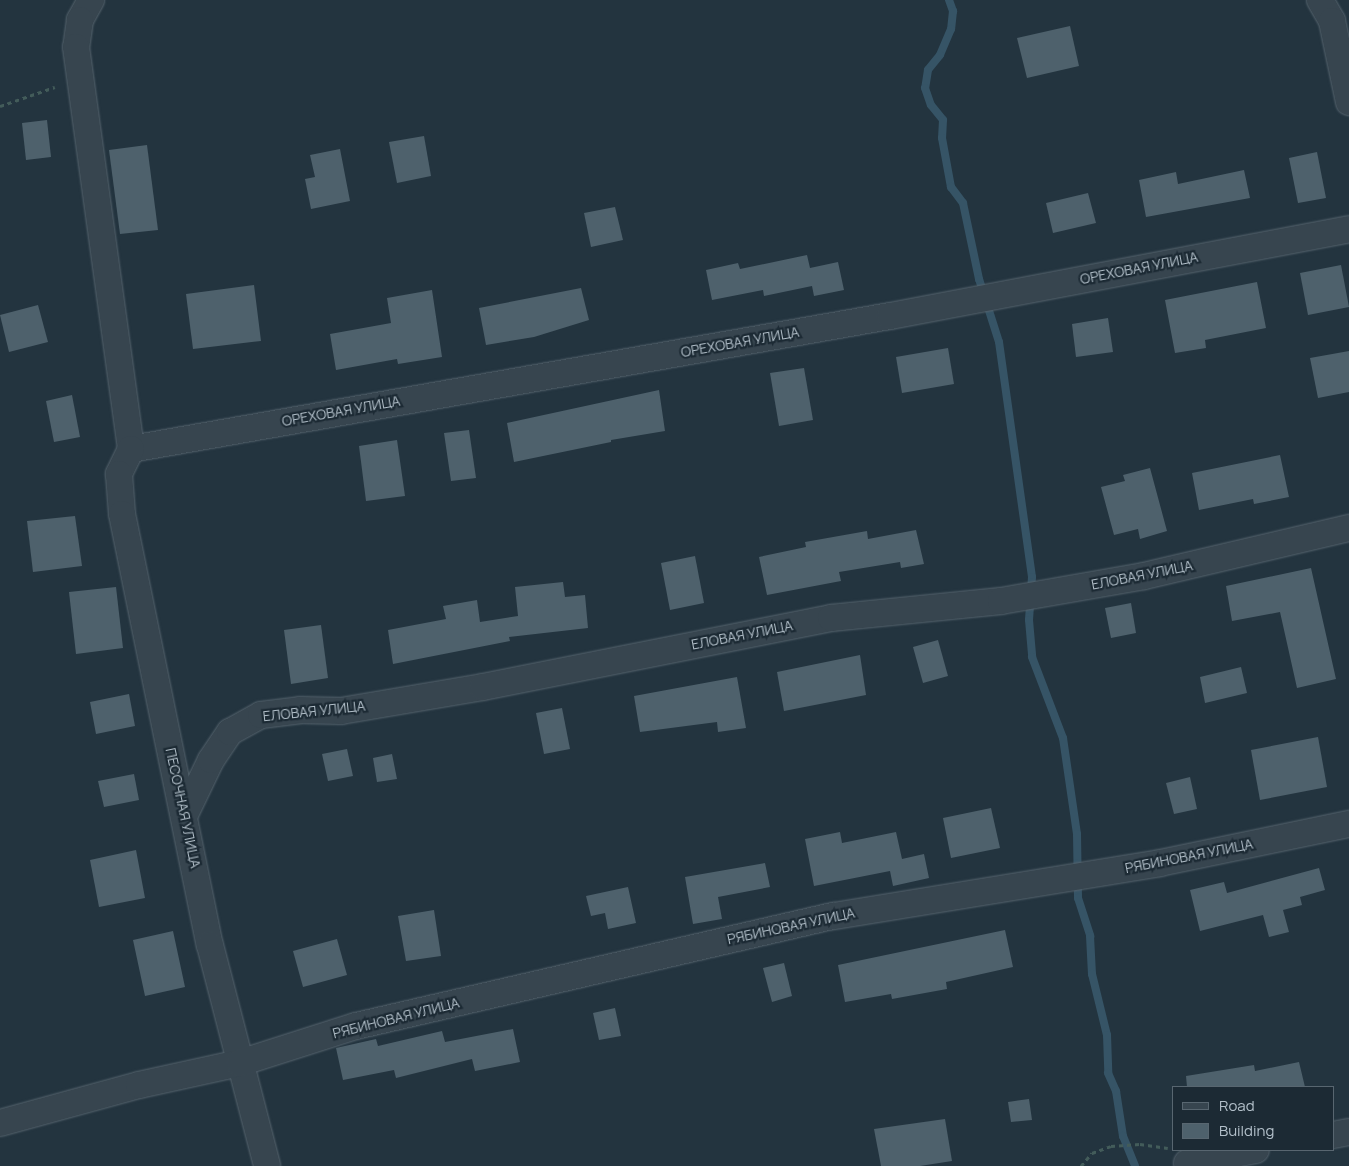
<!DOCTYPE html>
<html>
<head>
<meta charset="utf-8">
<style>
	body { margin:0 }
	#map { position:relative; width:1349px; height:1166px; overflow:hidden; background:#23343f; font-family:Manrope,sans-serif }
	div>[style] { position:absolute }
	.stream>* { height:8px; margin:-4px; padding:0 4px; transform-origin:4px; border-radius:4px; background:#365466 }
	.building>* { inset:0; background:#4e616c }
	.path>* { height:3px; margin-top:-1.5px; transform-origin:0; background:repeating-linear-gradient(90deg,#435c5a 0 4px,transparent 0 8px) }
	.roads { filter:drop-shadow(0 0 1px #55636d) drop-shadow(0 0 1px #55636d) }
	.minor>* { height:26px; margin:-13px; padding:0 13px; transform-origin:13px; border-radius:13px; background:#37454f }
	span { translate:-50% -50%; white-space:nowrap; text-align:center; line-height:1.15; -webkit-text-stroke:4.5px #1c2a34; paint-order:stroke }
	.street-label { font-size:14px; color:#b3c0ca }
	.legend { position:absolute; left:1172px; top:1086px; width:162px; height:65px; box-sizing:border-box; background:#1c2a34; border:1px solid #586670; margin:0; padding:6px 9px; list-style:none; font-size:15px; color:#b3c0ca }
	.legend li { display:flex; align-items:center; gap:10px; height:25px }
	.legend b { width:25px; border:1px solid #586670 }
</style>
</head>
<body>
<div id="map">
	<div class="stream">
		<i style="left:949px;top:0;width:12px;rotate:70deg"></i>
		<i style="left:953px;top:11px;width:18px;rotate:96deg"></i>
		<i style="left:951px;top:29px;width:28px;rotate:113deg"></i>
		<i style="left:940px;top:55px;width:19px;rotate:129deg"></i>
		<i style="left:928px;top:70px;width:18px;rotate:99deg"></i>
		<i style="left:925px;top:88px;width:18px;rotate:71deg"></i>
		<i style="left:931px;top:105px;width:19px;rotate:51deg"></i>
		<i style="left:943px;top:120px;width:18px;rotate:93deg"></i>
		<i style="left:942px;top:138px;width:50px;rotate:79.6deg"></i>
		<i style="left:951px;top:187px;width:20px;rotate:53deg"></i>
		<i style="left:963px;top:203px;width:78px;rotate:78.1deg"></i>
		<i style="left:979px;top:279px;width:66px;rotate:72.4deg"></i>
		<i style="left:999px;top:342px;width:237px;rotate:82deg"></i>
		<i style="left:1032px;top:577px;width:43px;rotate:94deg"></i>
		<i style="left:1029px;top:620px;width:37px;rotate:85deg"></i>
		<i style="left:1032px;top:657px;width:87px;rotate:69.1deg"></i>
		<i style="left:1063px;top:738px;width:97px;rotate:81.7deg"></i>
		<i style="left:1077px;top:834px;width:64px;rotate:89.1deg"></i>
		<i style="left:1078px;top:898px;width:40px;rotate:72deg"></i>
		<i style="left:1090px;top:936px;width:38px;rotate:87deg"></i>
		<i style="left:1092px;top:974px;width:63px;rotate:76.2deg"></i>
		<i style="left:1107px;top:1035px;width:38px;rotate:88deg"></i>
		<i style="left:1108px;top:1073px;width:20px;rotate:66deg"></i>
		<i style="left:1116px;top:1091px;width:46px;rotate:81.2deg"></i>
		<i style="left:1123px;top:1136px;width:32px;rotate:68deg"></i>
	</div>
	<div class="building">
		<i style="clip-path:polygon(1070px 26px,1079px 66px,1027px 78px,1017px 38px)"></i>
		<i style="clip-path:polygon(47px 120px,51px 157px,26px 160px,22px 123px)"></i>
		<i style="clip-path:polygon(424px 136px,431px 176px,397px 183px,389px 142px)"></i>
		<i style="clip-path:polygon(147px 145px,158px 230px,120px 234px,109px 150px)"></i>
		<i style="clip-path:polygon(340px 149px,350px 201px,311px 209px,305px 179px,315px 177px,310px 155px)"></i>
		<i style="clip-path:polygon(1317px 152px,1326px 198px,1298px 203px,1289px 158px)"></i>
		<i style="clip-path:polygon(1244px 170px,1250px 198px,1146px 217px,1139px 180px,1176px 172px,1178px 184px)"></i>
		<i style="clip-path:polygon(1088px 193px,1096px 223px,1053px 233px,1046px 203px)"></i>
		<i style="clip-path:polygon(615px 207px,623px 240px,591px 247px,584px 213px)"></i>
		<i style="clip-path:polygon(807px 255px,810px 268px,838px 262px,844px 290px,814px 296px,812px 286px,764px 296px,763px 290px,712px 300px,706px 270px,738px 263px,740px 269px)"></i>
		<i style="clip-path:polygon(1341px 265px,1349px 307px,1308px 315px,1300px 273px)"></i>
		<i style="clip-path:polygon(1257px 282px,1266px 328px,1205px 340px,1206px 348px,1175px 353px,1165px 300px)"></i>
		<i style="clip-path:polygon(254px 285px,261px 341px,193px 349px,186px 294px)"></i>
		<i style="clip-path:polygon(581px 288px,589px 320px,534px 337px,486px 345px,479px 308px)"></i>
		<i style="clip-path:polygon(432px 290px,442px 357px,398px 364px,397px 359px,336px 370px,330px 334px,391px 323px,387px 298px)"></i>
		<i style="clip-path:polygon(38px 305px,48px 342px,9px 352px,0 315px)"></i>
		<i style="clip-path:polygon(1108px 318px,1113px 352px,1076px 357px,1072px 324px)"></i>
		<i style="clip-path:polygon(948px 348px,954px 384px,902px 393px,896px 357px)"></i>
		<i style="clip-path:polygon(1349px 351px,1349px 392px,1318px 398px,1310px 358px)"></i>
		<i style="clip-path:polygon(804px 368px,813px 420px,779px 426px,770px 373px)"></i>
		<i style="clip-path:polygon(659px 390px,665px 431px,611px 440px,611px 442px,514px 462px,507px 423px)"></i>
		<i style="clip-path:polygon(72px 395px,80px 437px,54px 442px,46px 401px)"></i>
		<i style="clip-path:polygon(469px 430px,476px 478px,451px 481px,444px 433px)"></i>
		<i style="clip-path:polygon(397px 440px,405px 496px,366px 501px,359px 446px)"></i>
		<i style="clip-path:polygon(1280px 455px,1289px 497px,1254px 504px,1253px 499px,1199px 510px,1192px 473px)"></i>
		<i style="clip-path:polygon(1150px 468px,1167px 531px,1140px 539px,1138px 529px,1114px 535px,1101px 487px,1125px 481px,1123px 475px)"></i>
		<i style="clip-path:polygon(75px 516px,82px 566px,33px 572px,27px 521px)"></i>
		<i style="clip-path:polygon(916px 530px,924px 564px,901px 568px,900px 562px,839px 572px,841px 581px,767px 595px,759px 557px,806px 547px,805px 542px,867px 531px,868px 539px)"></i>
		<i style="clip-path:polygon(695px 556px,704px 603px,670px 610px,661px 563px)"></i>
		<i style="clip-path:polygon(1311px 568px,1336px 679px,1297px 688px,1280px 612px,1232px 621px,1226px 586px)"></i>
		<i style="clip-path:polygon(563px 582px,565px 597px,585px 595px,588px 628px,509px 637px,510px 641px,393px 664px,388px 630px,446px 619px,443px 606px,477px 600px,480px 622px,518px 616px,515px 587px)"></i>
		<i style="clip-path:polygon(116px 587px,123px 648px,76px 654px,69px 592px)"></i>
		<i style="clip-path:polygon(1131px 603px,1136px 633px,1111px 638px,1105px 608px)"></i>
		<i style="clip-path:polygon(321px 625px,328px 678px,291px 684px,284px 630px)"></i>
		<i style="clip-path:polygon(938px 640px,948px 676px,923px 683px,913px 647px)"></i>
		<i style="clip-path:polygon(860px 655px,866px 695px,784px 711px,777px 672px)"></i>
		<i style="clip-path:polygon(1241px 667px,1247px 693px,1205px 703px,1200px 677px)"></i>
		<i style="clip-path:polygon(737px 677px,746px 728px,718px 732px,717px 722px,640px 732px,634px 696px)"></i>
		<i style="clip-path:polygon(129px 694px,135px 726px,96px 734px,90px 702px)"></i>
		<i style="clip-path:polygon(562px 708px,570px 749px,544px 754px,536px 713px)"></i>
		<i style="clip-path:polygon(1318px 737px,1327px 787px,1260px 800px,1251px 750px)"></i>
		<i style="clip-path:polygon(347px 749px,353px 776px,328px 781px,322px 754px)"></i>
		<i style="clip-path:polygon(392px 754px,397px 779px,377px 782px,373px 758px)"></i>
		<i style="clip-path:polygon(134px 774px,139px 800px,104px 807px,98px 781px)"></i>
		<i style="clip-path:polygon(1190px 777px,1197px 809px,1174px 814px,1166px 783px)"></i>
		<i style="clip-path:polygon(991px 808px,1000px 848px,951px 858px,943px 818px)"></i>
		<i style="clip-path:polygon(840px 832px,842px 843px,896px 832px,902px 859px,924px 854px,929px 878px,893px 886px,890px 871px,814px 886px,805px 839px)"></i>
		<i style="clip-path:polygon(136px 850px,145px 898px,99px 907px,90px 860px)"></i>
		<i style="clip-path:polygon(765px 863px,770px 887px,718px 897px,722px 919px,693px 924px,685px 877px)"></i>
		<i style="clip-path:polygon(1319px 868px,1325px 890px,1300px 897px,1302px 905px,1283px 910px,1289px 932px,1269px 937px,1263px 915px,1200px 931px,1190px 890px,1224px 882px,1227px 893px)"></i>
		<i style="clip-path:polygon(628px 887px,636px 923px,608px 929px,605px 913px,591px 916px,586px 896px)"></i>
		<i style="clip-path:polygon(434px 910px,441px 956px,406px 961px,398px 916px)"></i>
		<i style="clip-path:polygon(1005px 930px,1013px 967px,946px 982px,947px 989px,892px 999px,891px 994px,845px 1002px,838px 965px)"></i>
		<i style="clip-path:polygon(173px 931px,185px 987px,145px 996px,133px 940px)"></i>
		<i style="clip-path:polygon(337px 939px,347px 975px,303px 987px,293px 951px)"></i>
		<i style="clip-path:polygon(784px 963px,792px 996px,772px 1002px,763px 968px)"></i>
		<i style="clip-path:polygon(615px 1008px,621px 1036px,599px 1040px,593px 1013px)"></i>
		<i style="clip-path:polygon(513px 1029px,520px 1062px,475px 1071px,472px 1059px,396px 1078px,394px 1070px,343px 1080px,336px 1048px,376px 1039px,378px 1046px,442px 1031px,445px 1042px)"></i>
		<i style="clip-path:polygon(1299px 1062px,1305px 1087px,1187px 1087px,1186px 1076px,1254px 1065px,1255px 1071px)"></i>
		<i style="clip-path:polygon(1029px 1099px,1032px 1120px,1011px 1122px,1008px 1102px)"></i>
		<i style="clip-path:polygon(945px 1119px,952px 1161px,920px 1166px,881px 1166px,874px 1129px)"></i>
	</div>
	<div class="path">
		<i style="left:0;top:106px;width:58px;rotate:-19.1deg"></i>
		<i style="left:1081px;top:1166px;width:17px;rotate:-50deg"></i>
		<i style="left:1092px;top:1153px;width:20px;rotate:-20deg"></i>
		<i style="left:1111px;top:1146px;width:29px;rotate:-4deg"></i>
		<i style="left:1140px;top:1144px;width:28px;rotate:8deg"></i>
	</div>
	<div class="roads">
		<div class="minor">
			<i style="left:91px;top:0;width:23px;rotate:119deg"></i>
			<i style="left:80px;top:20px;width:27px;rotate:98deg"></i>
			<i style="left:76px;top:47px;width:406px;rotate:82.2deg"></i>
			<i style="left:1320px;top:0;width:24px;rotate:60deg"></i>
			<i style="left:1332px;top:21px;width:83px;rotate:78.1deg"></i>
			<i style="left:131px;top:449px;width:771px;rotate:-9.94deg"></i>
			<i style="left:890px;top:316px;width:467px;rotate:-10.7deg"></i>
			<i style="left:131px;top:449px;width:28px;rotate:116deg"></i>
			<i style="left:119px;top:474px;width:40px;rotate:85.7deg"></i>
			<i style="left:122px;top:514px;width:440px;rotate:78.5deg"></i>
			<i style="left:210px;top:945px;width:228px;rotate:75.5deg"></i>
			<i style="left:185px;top:814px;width:60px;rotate:-64.3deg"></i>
			<i style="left:211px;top:760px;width:34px;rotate:-56deg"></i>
			<i style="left:230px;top:732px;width:35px;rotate:-29deg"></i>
			<i style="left:261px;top:715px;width:39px;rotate:-7deg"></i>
			<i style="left:300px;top:710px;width:41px;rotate:1.4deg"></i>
			<i style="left:341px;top:711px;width:144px;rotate:-9.6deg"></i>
			<i style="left:483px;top:687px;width:355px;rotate:-11.2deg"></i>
			<i style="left:831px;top:618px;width:171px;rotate:-5.7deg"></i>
			<i style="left:1001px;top:601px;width:145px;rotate:-9.9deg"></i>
			<i style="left:1144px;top:576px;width:211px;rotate:-13.2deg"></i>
			<i style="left:0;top:1123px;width:144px;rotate:-15.3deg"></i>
			<i style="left:139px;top:1085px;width:103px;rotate:-12.3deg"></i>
			<i style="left:240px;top:1063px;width:122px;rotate:-17.7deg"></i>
			<i style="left:356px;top:1026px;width:490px;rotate:-13deg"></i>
			<i style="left:834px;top:916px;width:330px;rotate:-9.2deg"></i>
			<i style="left:1160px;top:863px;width:193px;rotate:-11.7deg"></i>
			<i style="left:1333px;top:1135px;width:16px;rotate:-11deg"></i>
			<i style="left:1187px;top:1163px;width:70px;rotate:-10.7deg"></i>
		</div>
	</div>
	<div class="street-label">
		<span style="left:1139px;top:268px;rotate:-11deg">ОРЕХОВАЯ УЛИЦА</span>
		<span style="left:740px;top:342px;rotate:-10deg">ОРЕХОВАЯ УЛИЦА</span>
		<span style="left:341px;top:411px;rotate:-10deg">ОРЕХОВАЯ УЛИЦА</span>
		<span style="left:1142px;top:575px;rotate:-11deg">ЕЛОВАЯ УЛИЦА</span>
		<span style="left:742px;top:635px;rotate:-11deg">ЕЛОВАЯ УЛИЦА</span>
		<span style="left:314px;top:711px;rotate:-6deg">ЕЛОВАЯ УЛИЦА</span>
		<span style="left:183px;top:808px;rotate:78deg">ПЕСОЧНАЯ УЛИЦА</span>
		<span style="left:1189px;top:856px;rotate:-11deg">РЯБИНОВАЯ УЛИЦА</span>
		<span style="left:791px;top:926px;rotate:-12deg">РЯБИНОВАЯ УЛИЦА</span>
		<span style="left:396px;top:1018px;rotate:-14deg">РЯБИНОВАЯ УЛИЦА</span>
	</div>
	<ul class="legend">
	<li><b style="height:6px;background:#37454f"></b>Road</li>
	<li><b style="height:14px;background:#4e616c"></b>Building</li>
	</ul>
</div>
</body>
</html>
